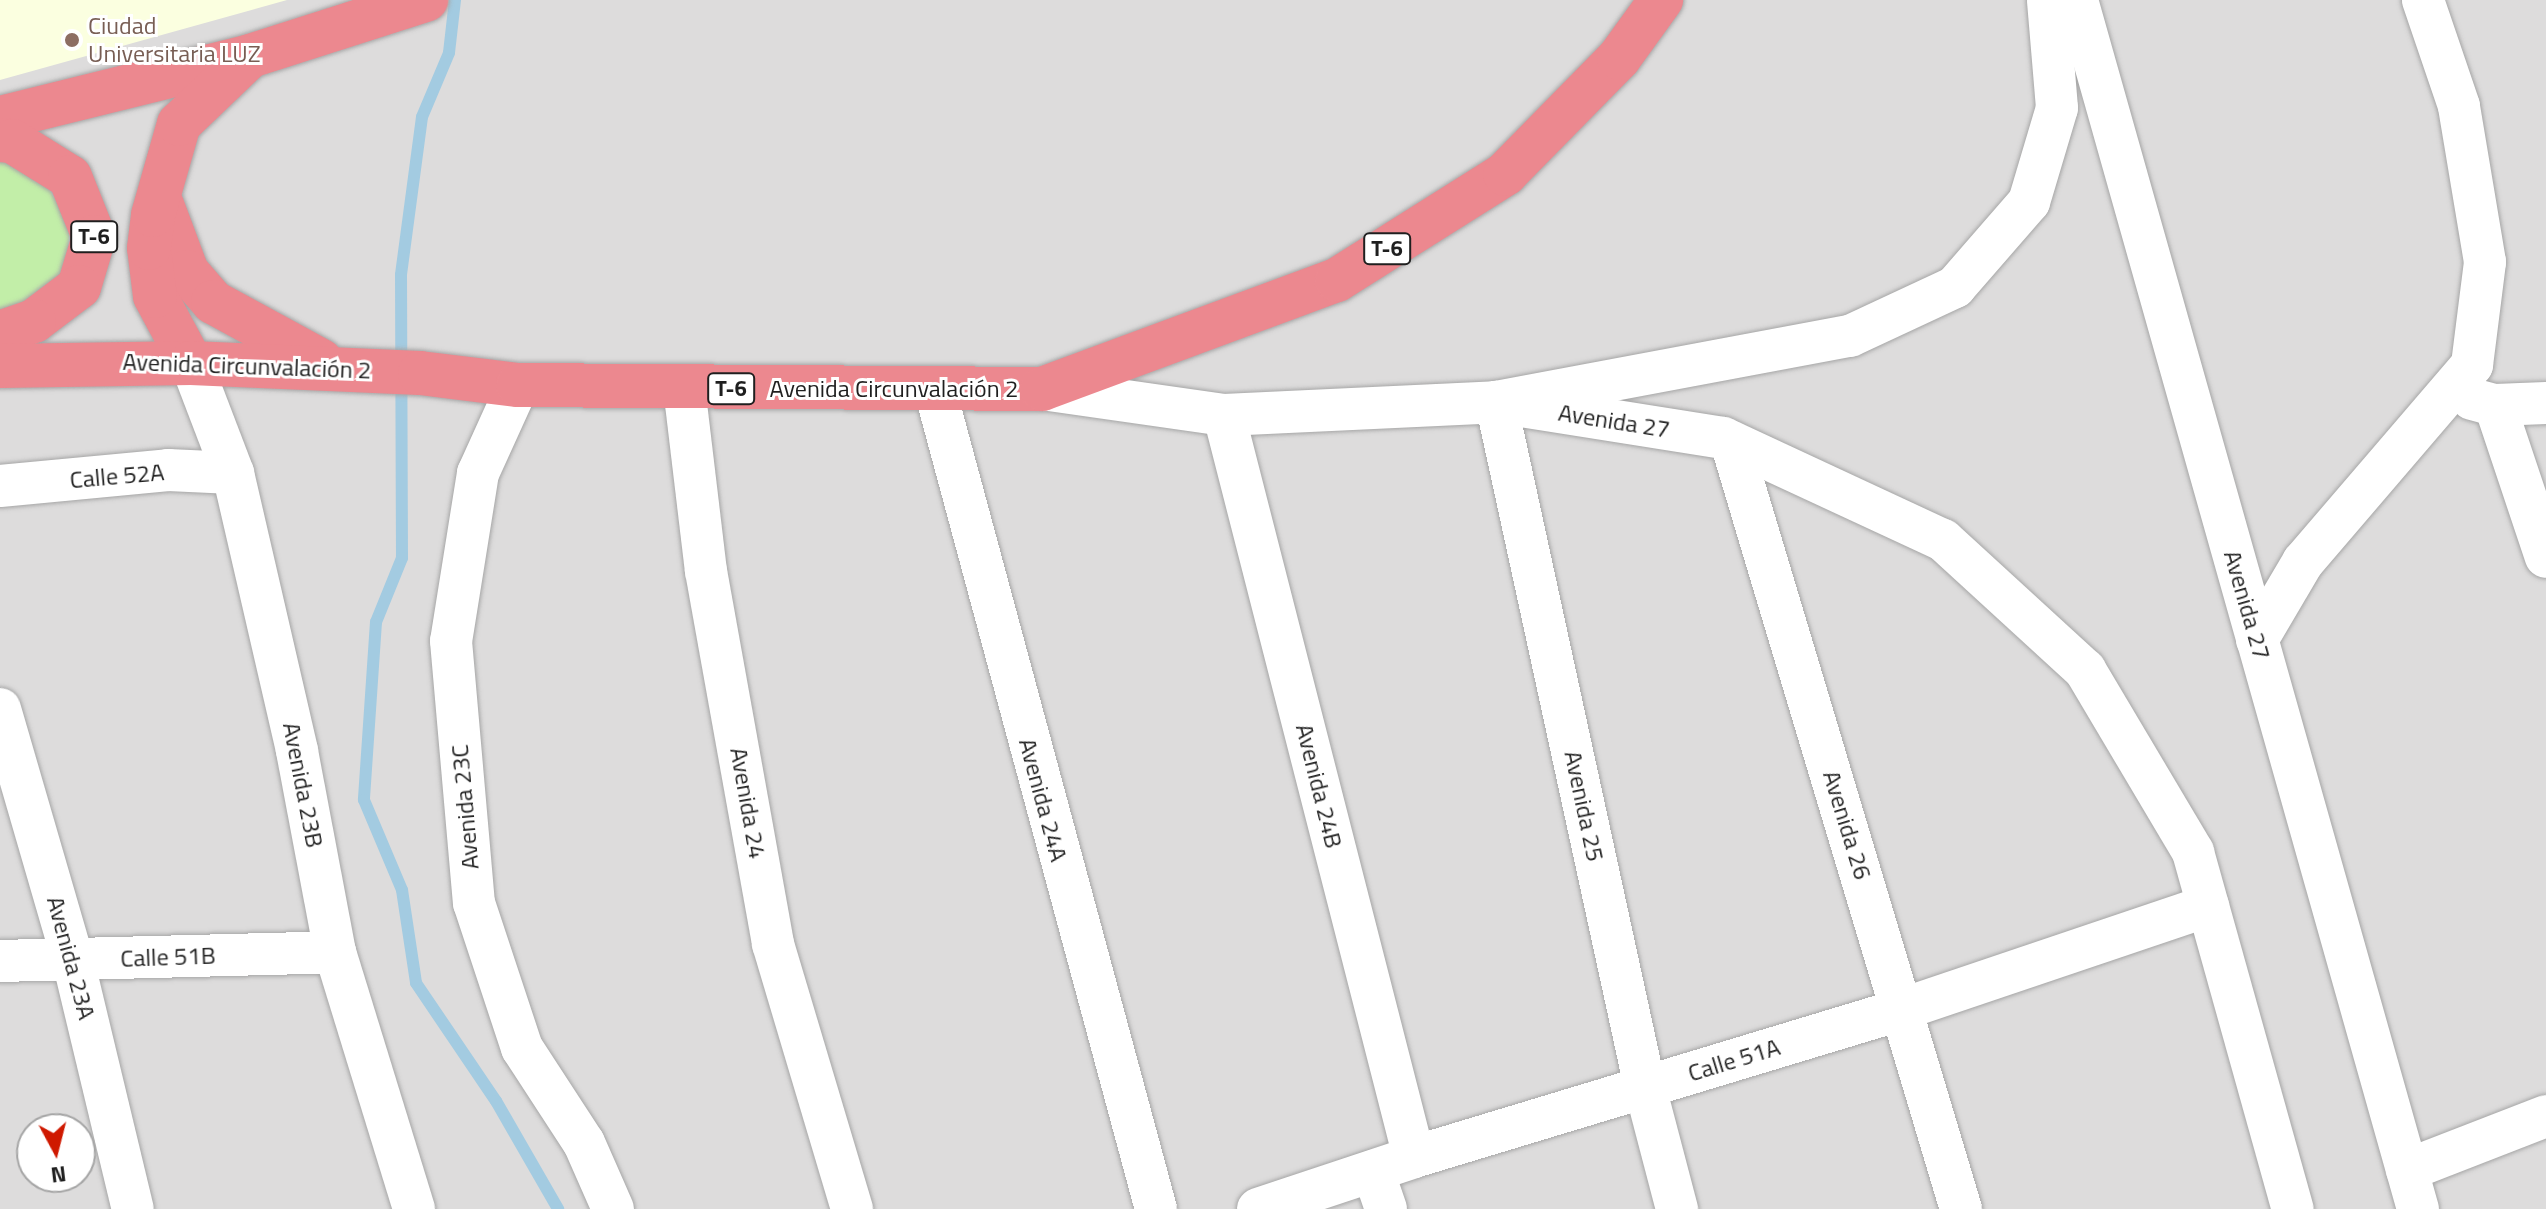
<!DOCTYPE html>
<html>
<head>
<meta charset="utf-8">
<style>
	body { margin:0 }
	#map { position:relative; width:2546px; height:1209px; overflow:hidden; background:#f1eee5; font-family:"Titillium Web",sans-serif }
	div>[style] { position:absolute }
	.residential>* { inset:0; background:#dddcdc }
	.education>* { inset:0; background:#fbffe0 }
	.grass>* { inset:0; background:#c2eea8 }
	.stream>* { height:12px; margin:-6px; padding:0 6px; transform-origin:6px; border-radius:6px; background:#a3cbe1 }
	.roads { filter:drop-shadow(0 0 2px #a6a6a6) drop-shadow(0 0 2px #a6a6a6) }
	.minor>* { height:42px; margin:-21px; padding:0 21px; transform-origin:21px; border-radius:21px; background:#fff }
	.highway>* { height:44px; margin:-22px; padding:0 22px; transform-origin:22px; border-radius:22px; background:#ec888f }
	.dots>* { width:22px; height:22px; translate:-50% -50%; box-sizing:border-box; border:4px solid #fff; border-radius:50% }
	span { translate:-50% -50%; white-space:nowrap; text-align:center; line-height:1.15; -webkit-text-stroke:6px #fff; paint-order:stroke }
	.shield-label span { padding:2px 6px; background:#fff; border:2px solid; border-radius:6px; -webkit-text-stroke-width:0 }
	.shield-label { font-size:22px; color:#1f1f1f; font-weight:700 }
	.education-label { font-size:24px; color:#785e54 }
	.left { translate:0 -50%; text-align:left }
	.street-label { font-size:24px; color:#1f1f1f }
	.north { position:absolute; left:16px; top:1113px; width:80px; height:80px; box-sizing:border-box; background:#fff; border:2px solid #a5a5a5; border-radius:50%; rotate:173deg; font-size:22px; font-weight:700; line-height:32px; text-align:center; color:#1f1f1f }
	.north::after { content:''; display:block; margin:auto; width:28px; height:36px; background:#cf1900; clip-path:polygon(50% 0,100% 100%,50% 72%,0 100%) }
</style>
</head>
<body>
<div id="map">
	<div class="residential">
		<i style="clip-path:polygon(evenodd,0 0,2546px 0,2546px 1209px,0 1209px,0 0,32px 1129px,80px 1129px,80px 1177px,32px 1177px,32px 1129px)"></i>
	</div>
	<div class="education">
		<i style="clip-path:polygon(0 0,287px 0,0 80px)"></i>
	</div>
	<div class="grass">
		<i style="clip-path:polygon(4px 160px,45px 181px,70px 228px,65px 272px,25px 309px,0 316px,0 162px)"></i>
	</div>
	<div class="stream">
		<i style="left:455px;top:0;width:53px;rotate:96.5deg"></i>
		<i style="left:449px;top:53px;width:69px;rotate:112.9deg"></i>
		<i style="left:422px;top:117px;width:159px;rotate:97.6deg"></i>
		<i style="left:401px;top:275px;width:283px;rotate:89.8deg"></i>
		<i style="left:402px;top:558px;width:69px;rotate:112.1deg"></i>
		<i style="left:376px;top:622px;width:178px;rotate:93.9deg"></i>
		<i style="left:364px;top:800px;width:98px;rotate:67.1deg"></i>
		<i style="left:402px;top:890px;width:94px;rotate:81.4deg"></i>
		<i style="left:416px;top:983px;width:143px;rotate:55.9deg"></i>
		<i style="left:496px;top:1101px;width:125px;rotate:60.1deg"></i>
	</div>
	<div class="roads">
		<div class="minor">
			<i style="left:2077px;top:0;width:1256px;rotate:74.25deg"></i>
			<i style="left:191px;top:363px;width:118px;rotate:69.1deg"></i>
			<i style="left:233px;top:473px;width:285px;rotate:77deg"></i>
			<i style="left:297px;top:751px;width:205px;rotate:79.3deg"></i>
			<i style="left:335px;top:952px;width:269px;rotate:72.9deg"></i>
			<i style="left:518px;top:385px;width:97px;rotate:114.4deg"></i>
			<i style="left:478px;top:473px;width:170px;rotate:99.1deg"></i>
			<i style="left:451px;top:641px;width:263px;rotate:85deg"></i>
			<i style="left:474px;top:903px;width:153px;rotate:71.7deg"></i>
			<i style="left:522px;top:1048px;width:113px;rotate:56.9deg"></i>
			<i style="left:584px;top:1143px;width:72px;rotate:66.3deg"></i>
			<i style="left:684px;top:387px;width:185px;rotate:83.2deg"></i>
			<i style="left:706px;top:571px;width:379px;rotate:79.8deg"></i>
			<i style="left:773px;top:944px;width:277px;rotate:73.4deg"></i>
			<i style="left:1042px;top:389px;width:184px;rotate:8.1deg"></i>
			<i style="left:1224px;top:415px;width:272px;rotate:-2.7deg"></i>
			<i style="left:1496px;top:402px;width:360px;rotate:-10.6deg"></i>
			<i style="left:1850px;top:336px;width:116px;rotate:-25deg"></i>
			<i style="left:1955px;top:287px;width:113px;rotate:-49deg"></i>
			<i style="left:2029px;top:202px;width:98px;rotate:-73.4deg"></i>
			<i style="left:2057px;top:108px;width:108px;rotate:-94.8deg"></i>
			<i style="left:935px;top:390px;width:848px;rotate:74.9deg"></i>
			<i style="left:2472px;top:399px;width:24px;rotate:15deg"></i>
			<i style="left:2495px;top:405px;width:51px;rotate:-2.2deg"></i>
			<i style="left:2495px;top:405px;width:160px;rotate:71.5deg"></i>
			<i style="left:1224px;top:415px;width:766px;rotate:75.64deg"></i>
			<i style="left:1731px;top:442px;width:801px;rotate:73.31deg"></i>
			<i style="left:0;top:486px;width:169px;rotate:-5.4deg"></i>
			<i style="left:168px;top:470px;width:65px;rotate:2.6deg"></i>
			<i style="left:2257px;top:640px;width:91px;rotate:-59.5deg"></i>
			<i style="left:2303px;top:562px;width:260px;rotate:-49.4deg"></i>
			<i style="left:2472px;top:365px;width:104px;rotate:-82.8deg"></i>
			<i style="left:2485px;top:262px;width:158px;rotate:-99.5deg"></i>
			<i style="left:2459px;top:106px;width:112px;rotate:-108.8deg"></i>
			<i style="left:0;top:709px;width:261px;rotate:73.8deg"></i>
			<i style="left:73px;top:960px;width:256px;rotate:76.5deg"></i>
			<i style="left:0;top:961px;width:335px;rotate:-1.5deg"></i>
			<i style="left:2407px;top:1170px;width:149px;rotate:-21.2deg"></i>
			<i style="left:1373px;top:1171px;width:40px;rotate:71.1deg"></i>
			<i style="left:1258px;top:1209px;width:164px;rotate:-18.4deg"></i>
			<i style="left:1414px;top:1157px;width:511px;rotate:-16.84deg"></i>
			<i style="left:1903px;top:1009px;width:322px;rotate:-18.7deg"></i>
			<i style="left:1677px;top:1209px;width:126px;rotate:-104.7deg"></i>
			<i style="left:1645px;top:1087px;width:701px;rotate:-102.27deg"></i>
			<i style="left:1496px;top:402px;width:230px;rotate:9deg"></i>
			<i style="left:1723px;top:438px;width:242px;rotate:24.9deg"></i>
			<i style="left:1943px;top:540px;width:193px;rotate:42.5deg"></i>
			<i style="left:2085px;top:670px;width:212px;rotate:59.3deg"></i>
			<i style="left:2193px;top:852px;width:371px;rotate:74.4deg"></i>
		</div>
		<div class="highway">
			<i style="left:0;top:118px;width:258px;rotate:-13.9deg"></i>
			<i style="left:250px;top:56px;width:185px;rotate:-17.7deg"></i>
			<i style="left:0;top:140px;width:12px;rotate:5deg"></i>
			<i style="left:12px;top:141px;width:68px;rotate:31.8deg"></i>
			<i style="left:70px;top:177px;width:65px;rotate:68.2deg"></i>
			<i style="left:94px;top:237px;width:52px;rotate:106.7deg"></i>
			<i style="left:79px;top:287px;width:56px;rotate:142.9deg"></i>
			<i style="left:34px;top:321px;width:36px;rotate:161deg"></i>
			<i style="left:162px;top:205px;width:72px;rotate:69.5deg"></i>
			<i style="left:187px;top:272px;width:40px;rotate:49deg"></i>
			<i style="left:213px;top:302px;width:123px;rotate:28.6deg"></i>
			<i style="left:191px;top:363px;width:76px;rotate:-118.2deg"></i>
			<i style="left:155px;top:296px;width:48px;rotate:-97.1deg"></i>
			<i style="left:149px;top:248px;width:33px;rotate:-83deg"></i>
			<i style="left:153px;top:215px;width:95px;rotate:-74.1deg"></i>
			<i style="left:179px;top:124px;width:95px;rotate:-43.7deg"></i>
			<i style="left:0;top:366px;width:191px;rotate:-0.9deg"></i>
			<i style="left:191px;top:363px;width:229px;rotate:2.5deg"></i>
			<i style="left:420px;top:373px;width:99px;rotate:7deg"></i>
			<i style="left:518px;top:385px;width:524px;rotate:0.44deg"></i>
			<i style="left:1042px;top:389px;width:314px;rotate:-20.3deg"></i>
			<i style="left:1337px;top:280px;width:199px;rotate:-32.2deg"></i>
			<i style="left:1505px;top:174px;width:163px;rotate:-45.5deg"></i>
			<i style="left:1619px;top:58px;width:72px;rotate:-54.1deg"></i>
		</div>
	</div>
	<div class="dots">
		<i style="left:72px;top:40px;background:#8d6e63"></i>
	</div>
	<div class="shield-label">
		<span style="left:94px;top:237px">T-6</span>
		<span style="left:1387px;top:249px">T-6</span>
		<span style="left:731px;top:389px">T-6</span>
	</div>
	<div class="education-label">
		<span class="left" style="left:88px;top:40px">Ciudad<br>Universitaria LUZ</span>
	</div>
	<div class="street-label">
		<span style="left:247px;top:366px;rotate:2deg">Avenida Circunvalación 2</span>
		<span style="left:894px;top:389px">Avenida Circunvalación 2</span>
		<span style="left:1614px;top:421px;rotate:9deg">Avenida 27</span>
		<span style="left:117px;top:476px;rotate:-5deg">Calle 52A</span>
		<span style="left:2247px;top:605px;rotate:74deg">Avenida 27</span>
		<span style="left:303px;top:785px;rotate:79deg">Avenida 23B</span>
		<span style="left:1319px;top:786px;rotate:76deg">Avenida 24B</span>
		<span style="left:1043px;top:800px;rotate:75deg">Avenida 24A</span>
		<span style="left:748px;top:803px;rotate:80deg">Avenida 24</span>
		<span style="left:1584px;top:806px;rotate:78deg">Avenida 25</span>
		<span style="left:465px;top:807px;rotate:-95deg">Avenida 23C</span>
		<span style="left:1847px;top:825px;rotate:73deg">Avenida 26</span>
		<span style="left:168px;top:957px;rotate:-2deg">Calle 51B</span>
		<span style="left:71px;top:958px;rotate:75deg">Avenida 23A</span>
		<span style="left:1734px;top:1060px;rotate:-17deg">Calle 51A</span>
	</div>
	<div class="north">N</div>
</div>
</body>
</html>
